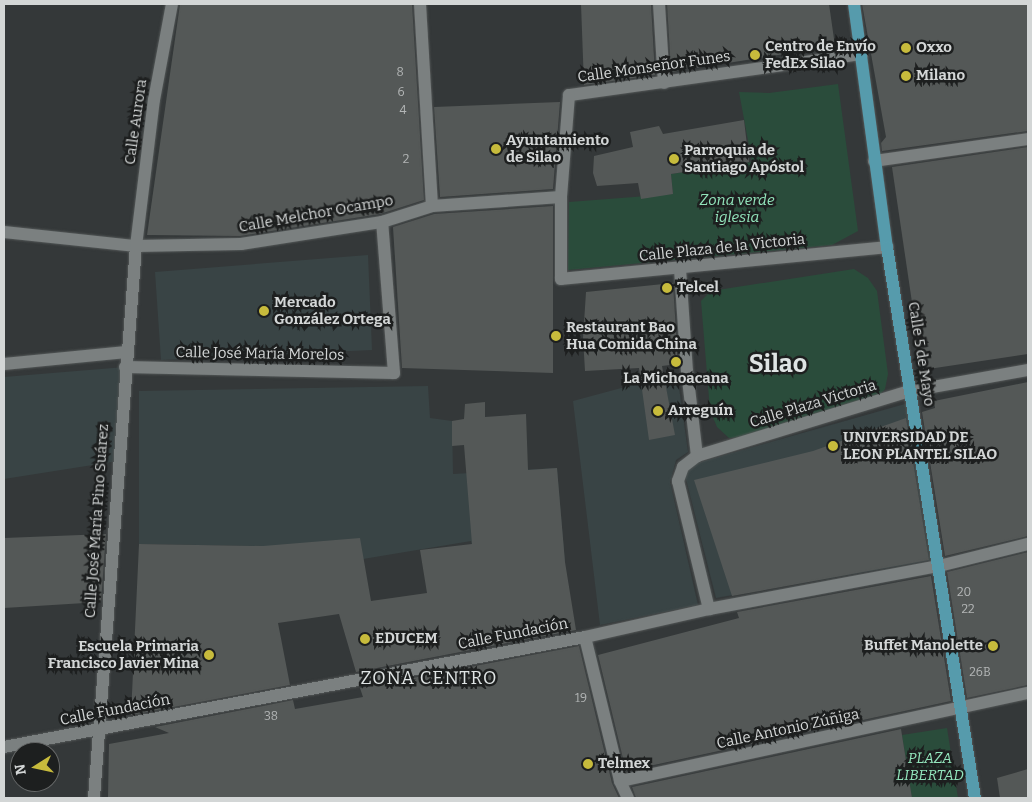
<!DOCTYPE html>
<html>
<head>
<meta charset="utf-8">
<style>
	body { margin:0 }
	#map { position:relative; width:1032px; height:802px; overflow:hidden; background:#343839; font-family:Bitter,serif }
	div>[style] { position:absolute }
	.built>* { inset:0; background:#394445 }
	.green>* { inset:0; background:#2a4c3b }
	.building>* { inset:0; background:#545857 }
	.roads { filter:drop-shadow(0 0 1px #535757) drop-shadow(0 0 1px #535757) }
	.street>* { height:12px; margin:-6px; padding:0 6px; transform-origin:6px; border-radius:6px; background:#7b8080 }
	.primary>* { height:12px; margin:-6px; padding:0 6px; transform-origin:6px; border-radius:6px; background:#569bac }
	.dots>* { width:14px; height:14px; translate:-50% -50%; box-sizing:border-box; border:2px solid #1d1f1f; border-radius:50% }
	span { translate:-50% -50%; white-space:nowrap; text-align:center; line-height:1.15; -webkit-text-stroke:5px #1d1f1f; paint-order:stroke }
	.number-label { font-size:12px; color:#b3b6b6 }
	.number-label span { -webkit-text-stroke-width:0 }
	.poi-label { font-size:15px; color:#d3d6d6; font-weight:700 }
	.left { translate:0 -50%; text-align:left }
	.right { translate:-100% -50%; text-align:right }
	.street-label { font-size:15px; color:#d3d6d6 }
	.park-label { font-size:15px; color:#92e4bb; font-style:italic }
	.quarter-label { font-size:18px; color:#dfe4e4; letter-spacing:1px }
	.town-label { font-size:25px; color:#dfe4e4; font-weight:700 }
	.frame { position:absolute; inset:0; border:5px solid #d3d6d6; pointer-events:none }
	.north { position:absolute; left:10px; top:742px; width:50px; height:50px; box-sizing:border-box; background:#1d1f1f; border:1px solid #666868; border-radius:50%; rotate:260deg; font-size:14px; font-weight:700; line-height:20px; text-align:center; color:#d3d6d6 }
	.north::after { content:''; display:block; margin:auto; width:18px; height:22px; background:#c7bb3c; clip-path:polygon(50% 0,100% 100%,50% 72%,0 100%) }
</style>
</head>
<body>
<div id="map">
	<div class="built">
		<i style="clip-path:polygon(368px 255px,372px 350px,161px 360px,155px 272px)"></i>
		<i style="clip-path:polygon(125px 367px,118px 461px,4px 479px,4px 377px)"></i>
		<i style="clip-path:polygon(677px 373px,688px 452px,676px 460px,670px 482px,698px 605px,600px 625px,573px 401px)"></i>
		<i style="clip-path:polygon(428px 386px,430px 418px,452px 421px,453px 474px,557px 468px,565px 562px,479px 576px,471px 541px,363px 559px,263px 546px,139px 544px,139px 391px)"></i>
		<i style="clip-path:polygon(912px 402px,933px 560px,716px 598px,683px 467px)"></i>
	</div>
	<div class="green">
		<i style="clip-path:polygon(838px 84px,858px 231px,832px 245px,568px 270px,569px 202px,673px 194px,671px 174px,752px 162px,739px 92px,769px 93px)"></i>
		<i style="clip-path:polygon(854px 269px,868px 278px,877px 291px,888px 374px,885px 389px,876px 399px,743px 437px,729px 438px,717px 427px,710px 410px,701px 301px,711px 291px)"></i>
		<i style="clip-path:polygon(947px 728px,958px 798px,912px 798px,902px 735px)"></i>
	</div>
	<div class="building">
		<i style="clip-path:polygon(180px 4px,412px 4px,424px 200px,380px 214px,240px 236px,147px 235px)"></i>
		<i style="clip-path:polygon(581px 4px,651px 4px,655px 75px,584px 85px)"></i>
		<i style="clip-path:polygon(667px 4px,829px 4px,835px 46px,671px 72px)"></i>
		<i style="clip-path:polygon(862px 4px,1028px 4px,1028px 131px,882px 151px,881px 143px,886px 137px)"></i>
		<i style="clip-path:polygon(560px 102px,553px 189px,440px 197px,434px 107px)"></i>
		<i style="clip-path:polygon(744px 120px,749px 162px,671px 174px,673px 194px,641px 199px,638px 183px,597px 186px,593px 173px,594px 156px,633px 147px,630px 132px,659px 126px,663px 134px)"></i>
		<i style="clip-path:polygon(1028px 147px,1028px 354px,922px 370px,892px 167px)"></i>
		<i style="clip-path:polygon(553px 206px,553px 373px,402px 368px,393px 227px,434px 214px)"></i>
		<i style="clip-path:polygon(673px 283px,678px 364px,662px 366px,675px 435px,649px 440px,639px 368px,585px 371px,583px 338px,586px 292px)"></i>
		<i style="clip-path:polygon(1028px 382px,1028px 536px,945px 556px,922px 412px,935px 408px,934px 401px)"></i>
		<i style="clip-path:polygon(485px 402px,485px 417px,526px 414px,528px 470px,557px 468px,565px 562px,576px 630px,356px 672px,339px 614px,278px 623px,290px 685px,131px 715px,139px 544px,263px 546px,360px 538px,371px 601px,427px 593px,420px 550px,472px 544px,464px 445px,452px 446px,452px 421px,464px 419px,465px 404px)"></i>
		<i style="clip-path:polygon(906px 418px,929px 560px,732px 596px,694px 480px,813px 451px)"></i>
		<i style="clip-path:polygon(106px 534px,101px 602px,4px 608px,4px 538px)"></i>
		<i style="clip-path:polygon(1028px 552px,1028px 685px,967px 698px,947px 572px)"></i>
		<i style="clip-path:polygon(931px 576px,951px 701px,626px 771px,598px 655px,739px 618px,737px 612px)"></i>
		<i style="clip-path:polygon(579px 646px,612px 783px,619px 798px,108px 798px,109px 744px,169px 733px,155px 727px,293px 700px,295px 709px,363px 697px,360px 688px)"></i>
		<i style="clip-path:polygon(901px 729px,912px 798px,636px 798px,632px 787px)"></i>
		<i style="clip-path:polygon(1028px 769px,1028px 798px,1000px 798px,997px 778px)"></i>
	</div>
	<div class="roads">
		<div class="street">
			<i style="left:420px;top:4px;width:202px;rotate:86.6deg"></i>
			<i style="left:659px;top:4px;width:79px;rotate:86.4deg"></i>
			<i style="left:862px;top:54px;width:296px;rotate:172deg"></i>
			<i style="left:569px;top:95px;width:102px;rotate:94.5deg"></i>
			<i style="left:561px;top:197px;width:82px;rotate:90deg"></i>
			<i style="left:561px;top:279px;width:328px;rotate:-5.6deg"></i>
			<i style="left:874px;top:161px;width:156px;rotate:-8.1deg"></i>
			<i style="left:4px;top:232px;width:133px;rotate:6.1deg"></i>
			<i style="left:136px;top:246px;width:105px;rotate:-1.1deg"></i>
			<i style="left:241px;top:244px;width:143px;rotate:-8.9deg"></i>
			<i style="left:382px;top:222px;width:52px;rotate:-17.7deg"></i>
			<i style="left:432px;top:206px;width:129px;rotate:-4deg"></i>
			<i style="left:680px;top:269px;width:102px;rotate:86.1deg"></i>
			<i style="left:687px;top:371px;width:86px;rotate:83.3deg"></i>
			<i style="left:697px;top:456px;width:18px;rotate:142deg"></i>
			<i style="left:683px;top:467px;width:15px;rotate:110deg"></i>
			<i style="left:678px;top:481px;width:132px;rotate:76.4deg"></i>
			<i style="left:4px;top:364px;width:123px;rotate:-5.6deg"></i>
			<i style="left:125px;top:367px;width:269px;rotate:1.3deg"></i>
			<i style="left:394px;top:373px;width:151px;rotate:-94.5deg"></i>
			<i style="left:697px;top:456px;width:223px;rotate:-17deg"></i>
			<i style="left:910px;top:391px;width:120px;rotate:-10.1deg"></i>
			<i style="left:585px;top:637px;width:148px;rotate:76.3deg"></i>
			<i style="left:620px;top:781px;width:19px;rotate:65deg"></i>
			<i style="left:4px;top:747px;width:591px;rotate:-10.72deg"></i>
			<i style="left:585px;top:637px;width:127px;rotate:-12.7deg"></i>
			<i style="left:709px;top:609px;width:234px;rotate:-10.6deg"></i>
			<i style="left:939px;top:566px;width:92px;rotate:-13.9deg"></i>
			<i style="left:620px;top:781px;width:417px;rotate:-12.2deg"></i>
			<i style="left:94px;top:798px;width:554px;rotate:-85.65deg"></i>
			<i style="left:136px;top:246px;width:147px;rotate:-83deg"></i>
			<i style="left:154px;top:100px;width:98px;rotate:-79.4deg"></i>
		</div>
		<div class="primary">
			<i style="left:854px;top:4px;width:245px;rotate:82.3deg"></i>
			<i style="left:887px;top:247px;width:558px;rotate:80.93deg"></i>
		</div>
	</div>
	<div class="dots">
		<i style="left:906px;top:48px;background:#c7bb3c"></i>
		<i style="left:755px;top:55px;background:#c7bb3c"></i>
		<i style="left:906px;top:76px;background:#c7bb3c"></i>
		<i style="left:496px;top:149px;background:#c7bb3c"></i>
		<i style="left:674px;top:159px;background:#c7bb3c"></i>
		<i style="left:667px;top:288px;background:#c7bb3c"></i>
		<i style="left:264px;top:311px;background:#c7bb3c"></i>
		<i style="left:556px;top:336px;background:#c7bb3c"></i>
		<i style="left:676px;top:362px;background:#c7bb3c"></i>
		<i style="left:658px;top:411px;background:#c7bb3c"></i>
		<i style="left:833px;top:446px;background:#c7bb3c"></i>
		<i style="left:365px;top:639px;background:#c7bb3c"></i>
		<i style="left:993px;top:646px;background:#c7bb3c"></i>
		<i style="left:209px;top:655px;background:#c7bb3c"></i>
		<i style="left:588px;top:764px;background:#c7bb3c"></i>
	</div>
	<div class="number-label">
		<span style="left:400px;top:73px">8</span>
		<span style="left:401px;top:93px">6</span>
		<span style="left:403px;top:111px">4</span>
		<span style="left:406px;top:160px">2</span>
		<span style="left:964px;top:593px">20</span>
		<span style="left:968px;top:610px">22</span>
		<span style="left:980px;top:673px">26B</span>
		<span style="left:581px;top:699px">19</span>
		<span style="left:271px;top:717px">38</span>
	</div>
	<div class="poi-label">
		<span class="left" style="left:765px;top:55px">Centro de Envío<br>FedEx Silao</span>
		<span class="left" style="left:916px;top:48px">Oxxo</span>
		<span class="left" style="left:916px;top:76px">Milano</span>
		<span class="left" style="left:506px;top:149px">Ayuntamiento<br>de Silao</span>
		<span class="left" style="left:684px;top:159px">Parroquia de<br>Santiago Apóstol</span>
		<span class="left" style="left:677px;top:288px">Telcel</span>
		<span class="left" style="left:274px;top:311px">Mercado<br>González Ortega</span>
		<span class="left" style="left:566px;top:336px">Restaurant Bao<br>Hua Comida China</span>
		<span style="left:676px;top:379px">La Michoacana</span>
		<span class="left" style="left:668px;top:411px">Arreguín</span>
		<span class="left" style="left:843px;top:446px">UNIVERSIDAD DE<br>LEON PLANTEL SILAO</span>
		<span class="left" style="left:375px;top:639px">EDUCEM</span>
		<span class="right" style="left:199px;top:655px">Escuela Primaria<br>Francisco Javier Mina</span>
		<span class="right" style="left:983px;top:646px">Buffet Manolette</span>
		<span class="left" style="left:598px;top:764px">Telmex</span>
	</div>
	<div class="street-label">
		<span style="left:654px;top:67px;rotate:-8deg">Calle Monseñor Funes</span>
		<span style="left:136px;top:122px;rotate:-82deg">Calle Aurora</span>
		<span style="left:316px;top:214px;rotate:-10deg">Calle Melchor Ocampo</span>
		<span style="left:722px;top:248px;rotate:-6deg">Calle Plaza de la Victoria</span>
		<span style="left:260px;top:354px;rotate:1deg">Calle José María Morelos</span>
		<span style="left:921px;top:354px;rotate:81deg">Calle 5 de Mayo</span>
		<span style="left:813px;top:404px;rotate:-17deg">Calle Plaza Victoria</span>
		<span style="left:97px;top:521px;rotate:-86deg">Calle José María Pino Suárez</span>
		<span style="left:513px;top:634px;rotate:-11deg">Calle Fundación</span>
		<span style="left:115px;top:710px;rotate:-11deg">Calle Fundación</span>
		<span style="left:788px;top:729px;rotate:-12deg">Calle Antonio Zúñiga</span>
	</div>
	<div class="park-label">
		<span style="left:737px;top:209px">Zona verde<br>iglesia</span>
		<span style="left:930px;top:767px">PLAZA<br>LIBERTAD</span>
	</div>
	<div class="quarter-label">
		<span style="left:429px;top:678px">ZONA CENTRO</span>
	</div>
	<div class="town-label">
		<span style="left:778px;top:364px">Silao</span>
	</div>
	<div class="frame"></div>
	<div class="north">N</div>
</div>
</body>
</html>
